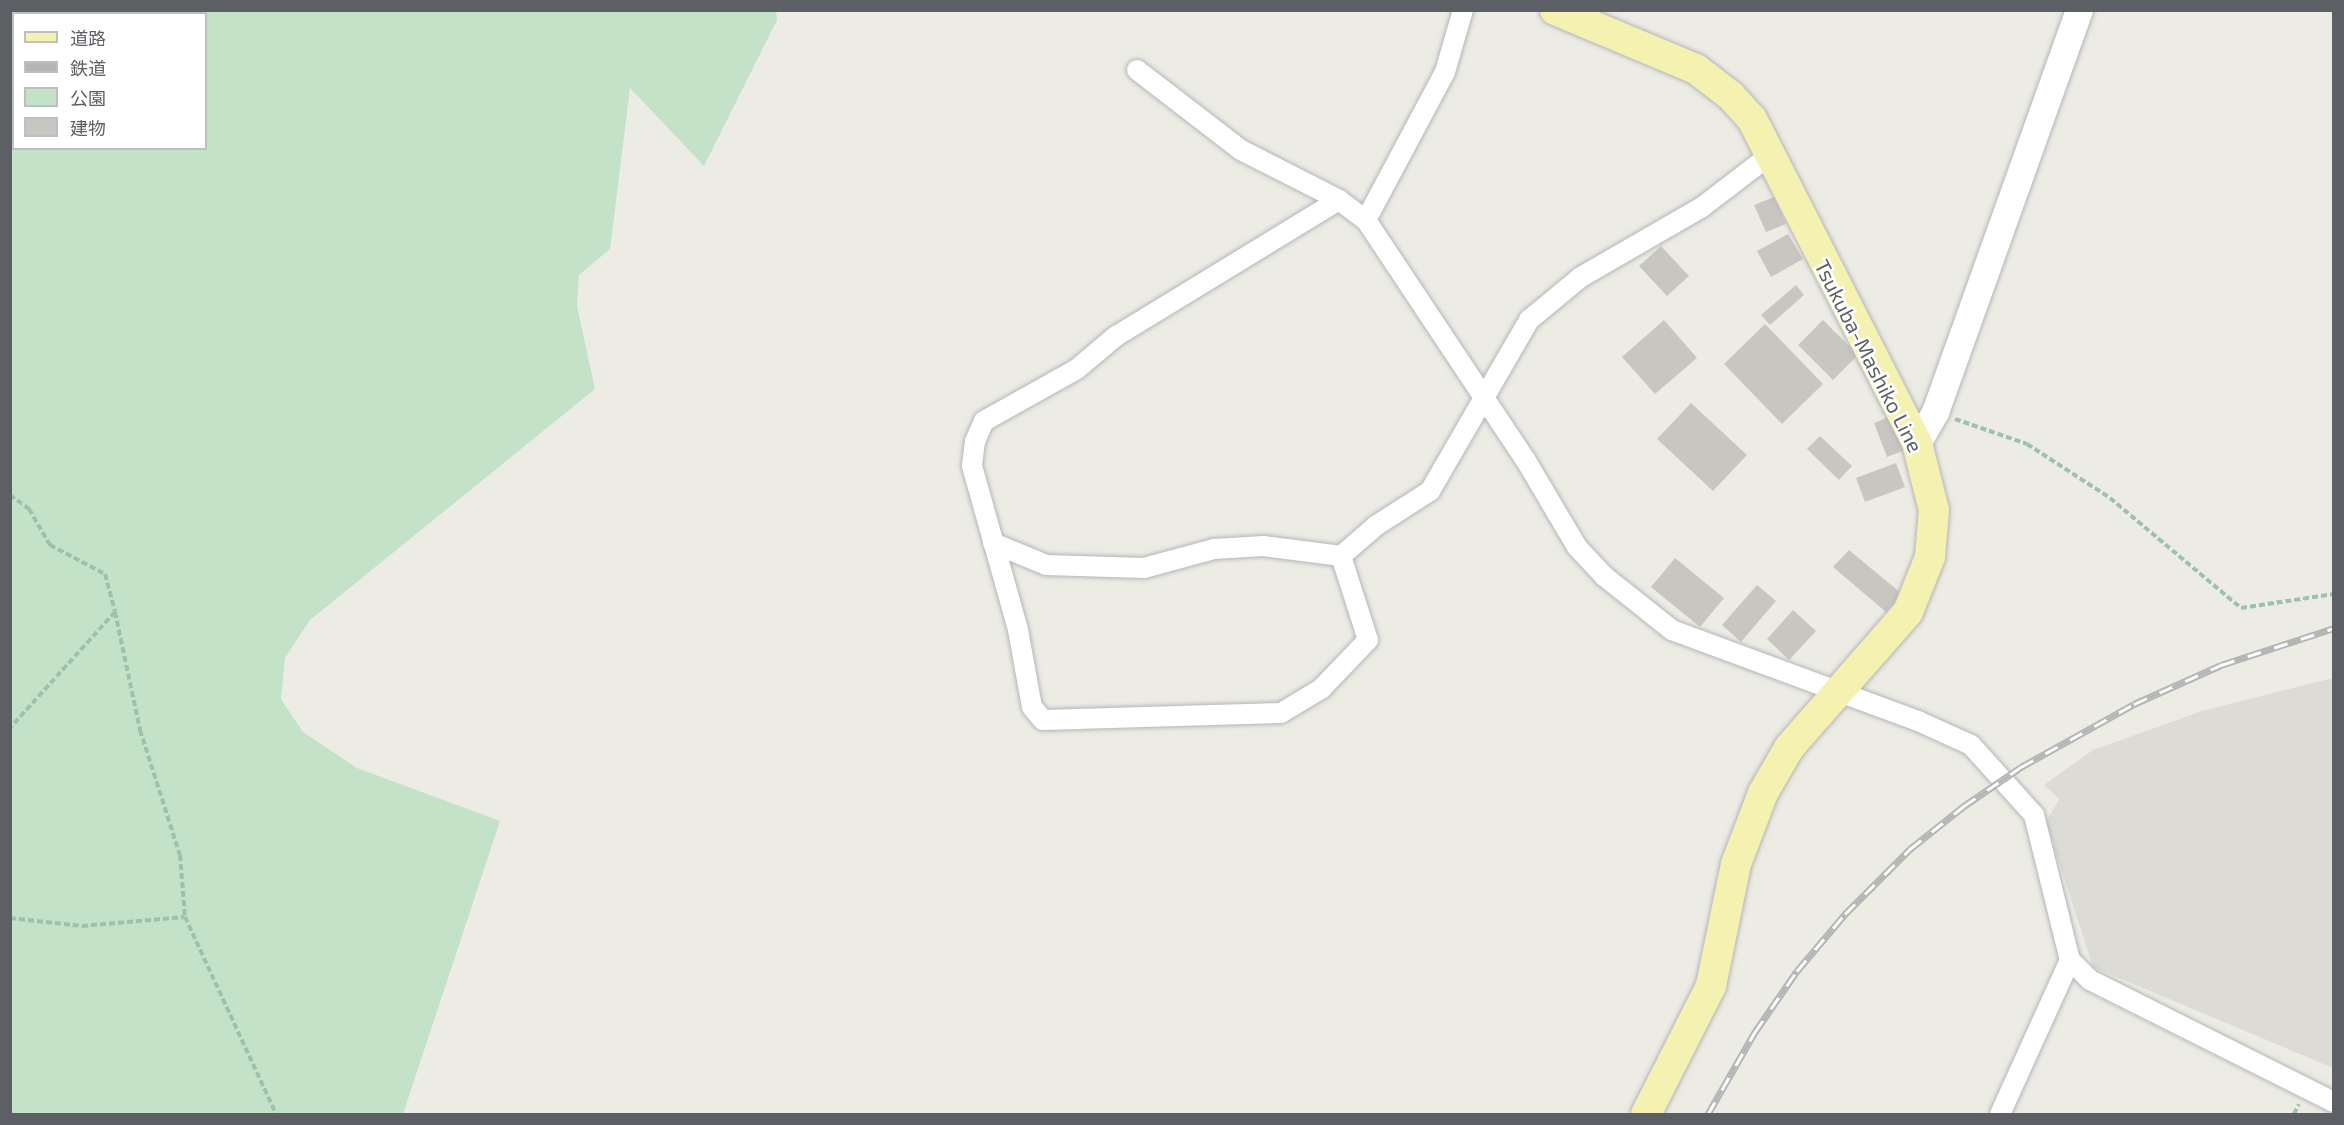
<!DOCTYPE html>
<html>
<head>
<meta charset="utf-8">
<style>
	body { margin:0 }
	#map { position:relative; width:2344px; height:1125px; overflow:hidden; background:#edece4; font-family:"Exo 2","Noto Sans JP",sans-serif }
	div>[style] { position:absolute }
	.industrial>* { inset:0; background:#dcdbd6 }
	.green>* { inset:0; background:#c4e2c7 }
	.building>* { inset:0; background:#c8c6c1 }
	.path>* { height:4px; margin-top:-2px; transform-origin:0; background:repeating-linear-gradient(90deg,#9dc2ac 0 6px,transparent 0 9px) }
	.roads { filter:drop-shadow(0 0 2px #b4b6ba) drop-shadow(0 0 2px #b4b6ba) }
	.street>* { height:20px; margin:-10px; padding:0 10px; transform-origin:10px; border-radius:10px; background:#fff }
	.secondary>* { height:27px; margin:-13.5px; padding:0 13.5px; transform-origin:13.5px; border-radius:13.5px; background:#fff }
	.primary>* { height:30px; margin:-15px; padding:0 15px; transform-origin:15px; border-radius:15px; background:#f5f1b1 }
	.rail>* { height:7px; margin-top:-3.5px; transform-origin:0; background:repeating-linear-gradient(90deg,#fff 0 14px,#b4b5b5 0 28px); box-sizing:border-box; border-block:2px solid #b4b5b5 }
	span { translate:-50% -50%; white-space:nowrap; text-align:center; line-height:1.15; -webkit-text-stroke:5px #fff; paint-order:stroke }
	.street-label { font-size:21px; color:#5c5f63 }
	.frame { position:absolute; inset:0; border:12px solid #5c5f63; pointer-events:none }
	.legend { position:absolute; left:12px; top:12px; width:195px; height:138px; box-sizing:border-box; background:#fff; border:2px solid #bebfc1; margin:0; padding:8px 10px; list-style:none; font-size:18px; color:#5c5f63 }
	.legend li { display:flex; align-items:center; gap:12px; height:30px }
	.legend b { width:30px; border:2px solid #bebfc1 }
</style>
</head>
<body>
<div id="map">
	<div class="industrial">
		<i style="clip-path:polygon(2333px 678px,2334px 678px,2333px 1068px,2093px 967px,2046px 822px,2059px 799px,2044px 785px,2093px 750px,2202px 711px)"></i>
	</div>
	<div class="green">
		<i style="clip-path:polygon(evenodd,10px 11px,776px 11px,777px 20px,704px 166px,630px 88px,610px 249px,579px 275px,577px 306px,595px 389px,310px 620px,285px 658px,281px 699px,303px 732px,357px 768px,500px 821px,403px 1114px,11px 1114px,10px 11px,14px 14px,206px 14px,206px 148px,14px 148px,14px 14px)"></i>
	</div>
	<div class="building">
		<i style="clip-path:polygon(1774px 197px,1786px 224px,1766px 232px,1754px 205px)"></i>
		<i style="clip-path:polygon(1788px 234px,1803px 259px,1771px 277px,1757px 251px)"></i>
		<i style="clip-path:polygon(1661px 246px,1689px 276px,1667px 296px,1639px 266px)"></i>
		<i style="clip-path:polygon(1796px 285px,1804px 295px,1770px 325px,1761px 315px)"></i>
		<i style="clip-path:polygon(1664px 320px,1697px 358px,1655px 394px,1622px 357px)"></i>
		<i style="clip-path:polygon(1823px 320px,1858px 355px,1833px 380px,1798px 345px)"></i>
		<i style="clip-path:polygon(1765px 324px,1823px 384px,1782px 424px,1724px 364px)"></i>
		<i style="clip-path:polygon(1691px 403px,1747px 455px,1713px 491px,1657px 439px)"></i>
		<i style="clip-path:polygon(1892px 416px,1905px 450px,1887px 457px,1874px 423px)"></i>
		<i style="clip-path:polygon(1820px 436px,1852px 466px,1839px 480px,1807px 449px)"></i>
		<i style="clip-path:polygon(1896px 463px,1905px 487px,1865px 502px,1856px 478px)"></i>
		<i style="clip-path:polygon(1849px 550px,1902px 594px,1886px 612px,1833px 567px)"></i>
		<i style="clip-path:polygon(1675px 558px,1724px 598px,1700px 627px,1651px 587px)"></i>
		<i style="clip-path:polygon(1757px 585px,1776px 601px,1741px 642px,1722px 625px)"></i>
		<i style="clip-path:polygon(1793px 610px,1816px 631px,1789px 660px,1767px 639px)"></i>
	</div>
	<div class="path">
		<i style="left:1955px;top:419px;width:76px;rotate:19.1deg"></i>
		<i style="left:2027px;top:444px;width:99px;rotate:33deg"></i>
		<i style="left:2110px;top:498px;width:171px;rotate:40deg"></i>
		<i style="left:2241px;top:608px;width:94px;rotate:-8.6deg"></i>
		<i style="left:10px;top:495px;width:24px;rotate:36deg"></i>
		<i style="left:29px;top:509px;width:42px;rotate:59.7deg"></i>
		<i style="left:50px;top:545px;width:62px;rotate:27.8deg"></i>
		<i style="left:105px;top:574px;width:39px;rotate:75deg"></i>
		<i style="left:115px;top:612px;width:156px;rotate:132.2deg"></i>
		<i style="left:115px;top:612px;width:121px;rotate:78deg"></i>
		<i style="left:140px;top:730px;width:131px;rotate:72.3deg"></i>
		<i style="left:180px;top:855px;width:62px;rotate:85.4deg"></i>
		<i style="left:185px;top:917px;width:217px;rotate:65.2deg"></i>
		<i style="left:10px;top:918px;width:72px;rotate:6.3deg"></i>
		<i style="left:82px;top:926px;width:103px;rotate:-5deg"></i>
		<i style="left:2294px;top:1114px;width:11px;rotate:-63deg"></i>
	</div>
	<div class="roads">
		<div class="street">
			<i style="left:105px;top:14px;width:5px;rotate:-53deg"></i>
			<i style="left:10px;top:58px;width:4px;rotate:-14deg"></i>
			<i style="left:1137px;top:70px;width:131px;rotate:37.6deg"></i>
			<i style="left:1241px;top:150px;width:110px;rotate:27deg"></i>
			<i style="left:1339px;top:200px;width:34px;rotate:37deg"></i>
			<i style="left:1366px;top:220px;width:287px;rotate:56.4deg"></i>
			<i style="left:1525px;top:459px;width:102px;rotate:59.4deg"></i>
			<i style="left:1577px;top:547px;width:40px;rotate:47deg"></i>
			<i style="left:1604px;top:576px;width:87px;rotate:38.5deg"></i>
			<i style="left:1672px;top:630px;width:262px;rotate:20.3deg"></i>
			<i style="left:1918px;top:721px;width:58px;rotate:24.4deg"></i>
			<i style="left:1971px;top:745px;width:94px;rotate:48deg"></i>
			<i style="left:2034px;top:815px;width:149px;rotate:76.1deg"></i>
			<i style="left:2070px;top:960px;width:169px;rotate:114.4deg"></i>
			<i style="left:1339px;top:200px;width:261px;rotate:148.6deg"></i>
			<i style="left:1116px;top:336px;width:51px;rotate:139.8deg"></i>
			<i style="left:1077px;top:369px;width:107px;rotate:150.8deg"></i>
			<i style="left:984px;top:421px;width:22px;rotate:114deg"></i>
			<i style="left:975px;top:441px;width:25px;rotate:97deg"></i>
			<i style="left:972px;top:466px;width:170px;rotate:74.3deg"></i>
			<i style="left:1018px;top:630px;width:78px;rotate:79.7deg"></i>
			<i style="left:1032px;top:707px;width:17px;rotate:50deg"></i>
			<i style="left:1043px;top:720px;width:238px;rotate:-1.7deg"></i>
			<i style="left:1281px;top:713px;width:47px;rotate:-31deg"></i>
			<i style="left:1321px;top:689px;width:68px;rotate:-46.2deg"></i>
			<i style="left:1368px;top:640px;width:88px;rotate:-107.8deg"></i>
			<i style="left:1366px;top:220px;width:168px;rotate:-61.9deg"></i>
			<i style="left:1445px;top:72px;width:65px;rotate:-73.8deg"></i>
			<i style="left:993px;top:543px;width:57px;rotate:22.5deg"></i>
			<i style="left:1046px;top:565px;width:98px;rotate:1.8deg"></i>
			<i style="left:1144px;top:568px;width:73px;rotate:-15.2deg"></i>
			<i style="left:1214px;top:549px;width:49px;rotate:-3.5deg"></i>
			<i style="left:1263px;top:546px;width:79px;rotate:7.3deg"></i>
			<i style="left:1341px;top:556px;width:48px;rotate:-40.7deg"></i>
			<i style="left:1377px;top:525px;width:63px;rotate:-32.7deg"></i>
			<i style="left:1430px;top:491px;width:198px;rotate:-59.9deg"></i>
			<i style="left:1529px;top:320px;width:67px;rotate:-39.6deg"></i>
			<i style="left:1581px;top:277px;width:140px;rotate:-30deg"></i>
			<i style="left:1702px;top:207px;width:86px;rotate:-37.4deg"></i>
			<i style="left:2070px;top:960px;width:28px;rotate:45deg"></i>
			<i style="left:2090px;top:980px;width:273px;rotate:26.6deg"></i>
		</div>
		<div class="secondary">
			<i style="left:1917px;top:443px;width:36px;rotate:-60deg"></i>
			<i style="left:1935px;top:412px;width:427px;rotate:-70.3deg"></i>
		</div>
		<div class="primary">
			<i style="left:1555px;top:10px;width:153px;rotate:22.7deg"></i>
			<i style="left:1696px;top:69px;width:44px;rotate:37.6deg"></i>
			<i style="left:1731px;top:96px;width:31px;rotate:48deg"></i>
			<i style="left:1752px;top:119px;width:364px;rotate:63deg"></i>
			<i style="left:1917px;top:443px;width:69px;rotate:75.8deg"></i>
			<i style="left:1934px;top:510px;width:47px;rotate:94.9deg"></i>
			<i style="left:1930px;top:557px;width:59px;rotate:111.8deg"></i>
			<i style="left:1908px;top:612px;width:181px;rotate:131.2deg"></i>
			<i style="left:1789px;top:748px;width:52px;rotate:120deg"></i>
			<i style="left:1763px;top:793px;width:76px;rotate:110.8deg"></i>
			<i style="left:1736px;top:864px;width:125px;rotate:101.6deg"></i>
			<i style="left:1711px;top:986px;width:144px;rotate:116.9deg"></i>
		</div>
	</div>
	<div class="rail">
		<i style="left:1708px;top:1114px;width:95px;rotate:-60.2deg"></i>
		<i style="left:1755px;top:1032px;width:74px;rotate:-55.5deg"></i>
		<i style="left:1797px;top:971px;width:75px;rotate:-49.9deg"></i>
		<i style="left:1845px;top:914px;width:92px;rotate:-45deg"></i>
		<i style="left:1910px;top:849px;width:69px;rotate:-38.5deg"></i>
		<i style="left:1964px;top:806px;width:69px;rotate:-34.4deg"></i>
		<i style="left:2021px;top:767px;width:129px;rotate:-29.1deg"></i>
		<i style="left:2134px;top:704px;width:95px;rotate:-24.1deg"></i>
		<i style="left:2221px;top:665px;width:119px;rotate:-18.1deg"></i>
	</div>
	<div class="street-label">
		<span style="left:1869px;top:356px;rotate:63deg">Tsukuba-Mashiko Line</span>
	</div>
	<div class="frame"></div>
	<ul class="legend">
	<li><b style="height:8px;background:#f5f1b1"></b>道路</li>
	<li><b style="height:8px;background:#b4b5b5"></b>鉄道</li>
	<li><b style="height:16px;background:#c4e2c7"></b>公園</li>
	<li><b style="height:16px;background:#c8c6c1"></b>建物</li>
	</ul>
</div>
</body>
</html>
